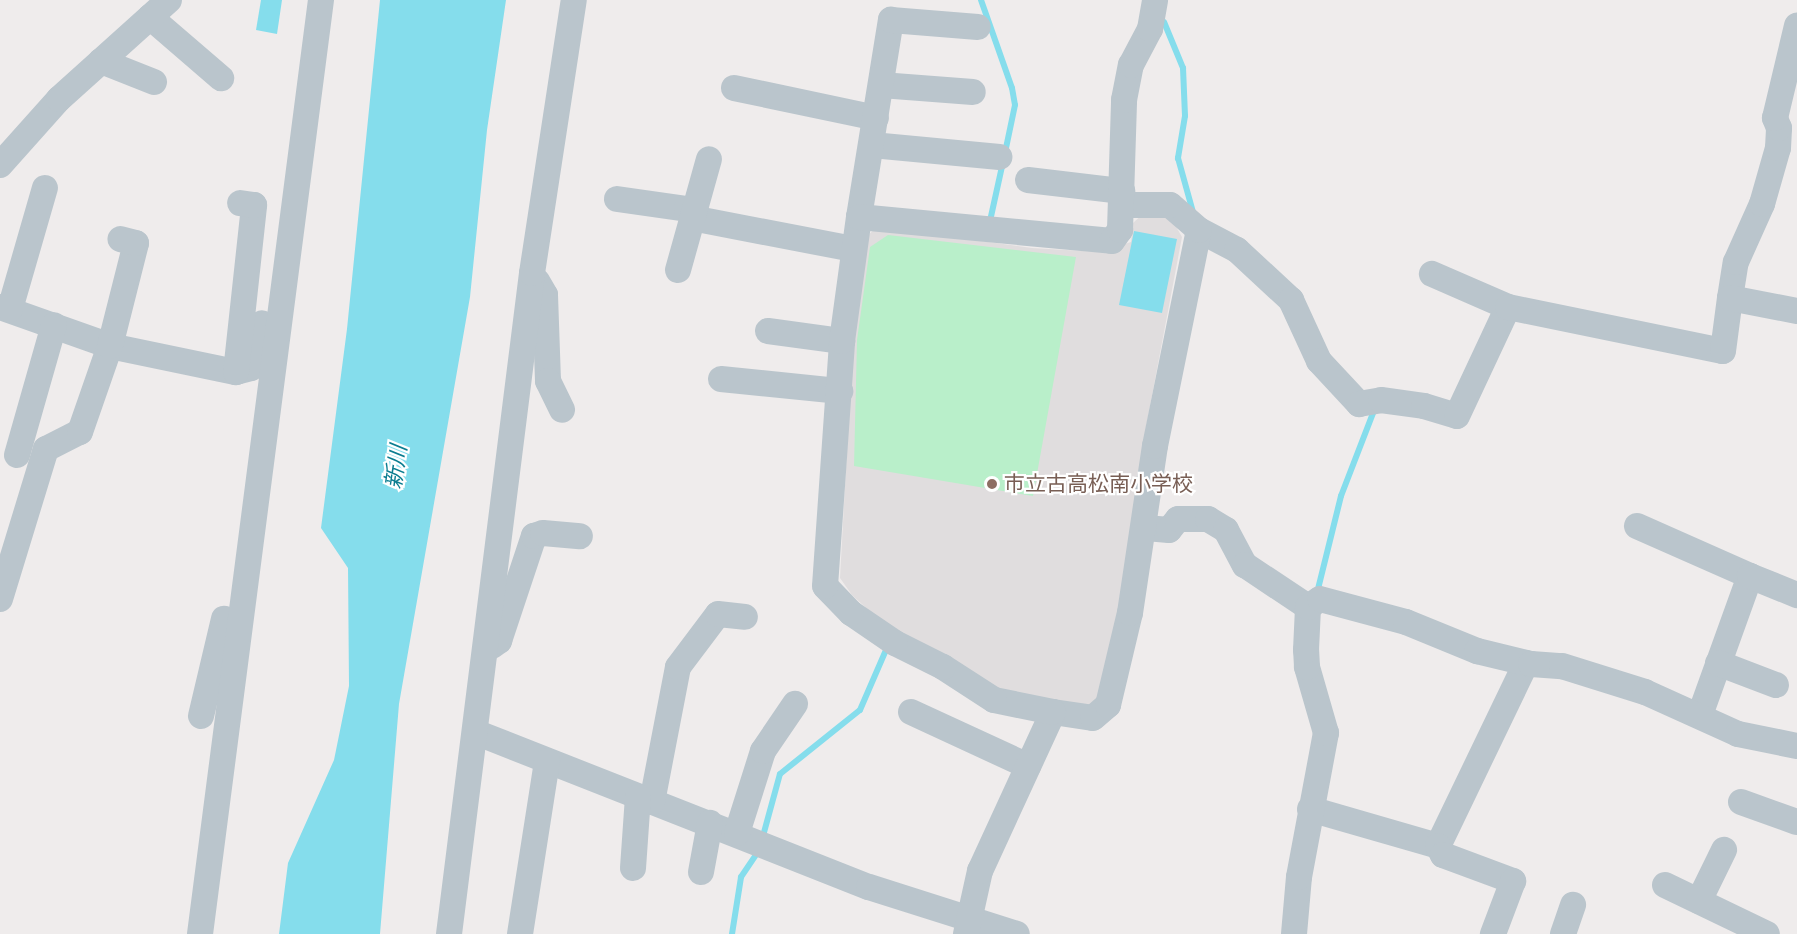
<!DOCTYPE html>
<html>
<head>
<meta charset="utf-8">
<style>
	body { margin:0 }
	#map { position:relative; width:1797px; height:934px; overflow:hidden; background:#efecec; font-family:Montserrat,"Noto Sans JP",sans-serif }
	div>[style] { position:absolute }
	.education>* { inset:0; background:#e0ddde }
	.green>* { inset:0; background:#b9efca }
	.water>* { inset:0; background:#85ddec }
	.stream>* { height:6px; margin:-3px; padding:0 3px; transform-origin:3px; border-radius:3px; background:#85ddec }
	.minor>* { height:26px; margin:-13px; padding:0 13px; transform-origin:13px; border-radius:13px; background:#bac5cc }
	.dots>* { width:16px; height:16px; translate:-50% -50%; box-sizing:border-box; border:3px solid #fff; border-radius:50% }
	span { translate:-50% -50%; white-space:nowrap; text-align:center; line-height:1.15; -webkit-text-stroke:4.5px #fff; paint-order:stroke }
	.education-label { font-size:21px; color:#785e54 }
	.left { translate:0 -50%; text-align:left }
	.water-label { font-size:22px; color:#0b7d90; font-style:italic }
</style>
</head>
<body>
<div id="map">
	<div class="education">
		<i style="clip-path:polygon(1147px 210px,1159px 211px,1174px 223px,1182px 237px,1143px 443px,1127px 570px,1099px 700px,1088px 709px,998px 695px,888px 628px,852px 595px,840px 578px,853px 339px,866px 237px,877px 227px,1032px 248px,1100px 252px,1131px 242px,1133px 223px)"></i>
	</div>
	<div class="green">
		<i style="clip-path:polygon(888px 235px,1076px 257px,1033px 496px,854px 466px,857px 340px,870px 247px)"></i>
	</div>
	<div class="water">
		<i style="clip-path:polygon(261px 0,282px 0,277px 34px,256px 30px)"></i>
		<i style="clip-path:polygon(380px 0,506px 0,487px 130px,470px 297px,399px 704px,380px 934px,279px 934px,288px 863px,334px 760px,349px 686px,348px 568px,321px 528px,347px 329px)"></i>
		<i style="clip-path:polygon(1134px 231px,1177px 239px,1162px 313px,1119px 305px)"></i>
	</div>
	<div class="stream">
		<i style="left:981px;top:0;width:93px;rotate:70.6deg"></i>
		<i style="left:1012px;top:88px;width:17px;rotate:80deg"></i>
		<i style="left:1015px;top:105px;width:49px;rotate:101.8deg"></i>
		<i style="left:1164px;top:22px;width:50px;rotate:67.6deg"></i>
		<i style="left:1183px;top:68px;width:48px;rotate:87.6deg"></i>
		<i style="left:1185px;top:116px;width:43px;rotate:99.5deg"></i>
		<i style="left:1178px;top:158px;width:56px;rotate:74.5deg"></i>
		<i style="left:990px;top:221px;width:60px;rotate:-77.6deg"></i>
		<i style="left:1318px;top:589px;width:96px;rotate:-76.1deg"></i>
		<i style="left:1341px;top:496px;width:94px;rotate:-68.9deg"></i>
		<i style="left:763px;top:836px;width:64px;rotate:-74.7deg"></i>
		<i style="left:780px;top:774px;width:102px;rotate:-38.7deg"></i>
		<i style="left:860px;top:710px;width:65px;rotate:-66.6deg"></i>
		<i style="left:732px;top:934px;width:58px;rotate:-81deg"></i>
		<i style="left:741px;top:877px;width:27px;rotate:-56deg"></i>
	</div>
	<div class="minor">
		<i style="left:150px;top:17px;width:94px;rotate:40.7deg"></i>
		<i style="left:101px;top:61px;width:57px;rotate:21.6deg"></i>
		<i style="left:881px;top:85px;width:92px;rotate:4.4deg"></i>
		<i style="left:734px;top:88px;width:145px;rotate:11.9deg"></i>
		<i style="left:872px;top:145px;width:128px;rotate:5.4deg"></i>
		<i style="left:0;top:165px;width:89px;rotate:-48.2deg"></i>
		<i style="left:59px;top:99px;width:148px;rotate:-42deg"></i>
		<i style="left:1028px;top:180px;width:95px;rotate:6.7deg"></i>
		<i style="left:617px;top:199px;width:71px;rotate:8.1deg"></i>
		<i style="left:687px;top:209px;width:14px;rotate:45deg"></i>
		<i style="left:697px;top:219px;width:159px;rotate:10.9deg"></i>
		<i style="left:859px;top:217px;width:200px;rotate:-80.8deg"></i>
		<i style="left:891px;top:20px;width:87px;rotate:4.6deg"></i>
		<i style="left:1199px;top:230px;width:43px;rotate:27.8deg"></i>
		<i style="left:1237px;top:250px;width:74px;rotate:42.8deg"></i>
		<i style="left:1291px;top:300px;width:67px;rotate:65.3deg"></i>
		<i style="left:1319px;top:361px;width:59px;rotate:47.1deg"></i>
		<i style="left:1359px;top:404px;width:22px;rotate:-10deg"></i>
		<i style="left:1381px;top:400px;width:43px;rotate:7.9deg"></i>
		<i style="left:1424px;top:406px;width:34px;rotate:17deg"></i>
		<i style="left:1457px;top:416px;width:120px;rotate:-64.9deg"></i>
		<i style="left:1508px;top:307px;width:83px;rotate:-156.5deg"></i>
		<i style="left:678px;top:270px;width:115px;rotate:-74.4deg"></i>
		<i style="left:537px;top:281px;width:16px;rotate:60deg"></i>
		<i style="left:545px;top:295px;width:86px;rotate:88deg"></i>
		<i style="left:548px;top:381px;width:32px;rotate:64deg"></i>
		<i style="left:1730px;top:298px;width:36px;rotate:-81deg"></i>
		<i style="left:1736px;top:262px;width:64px;rotate:-65.9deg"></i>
		<i style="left:1762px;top:204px;width:58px;rotate:-74.1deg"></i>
		<i style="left:1778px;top:148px;width:20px;rotate:-87deg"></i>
		<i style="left:1779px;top:128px;width:11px;rotate:-112deg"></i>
		<i style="left:1775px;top:118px;width:95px;rotate:-76.6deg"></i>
		<i style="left:0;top:307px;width:117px;rotate:19.5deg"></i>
		<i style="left:110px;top:346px;width:129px;rotate:11.7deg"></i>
		<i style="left:236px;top:372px;width:16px;rotate:-15deg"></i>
		<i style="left:251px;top:368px;width:46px;rotate:-76.3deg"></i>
		<i style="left:1508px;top:307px;width:219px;rotate:11.6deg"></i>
		<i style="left:1723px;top:351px;width:53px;rotate:-82.5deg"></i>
		<i style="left:1730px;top:298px;width:68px;rotate:11deg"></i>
		<i style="left:10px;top:309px;width:126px;rotate:-73.9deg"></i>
		<i style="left:768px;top:331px;width:75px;rotate:7.7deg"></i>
		<i style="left:236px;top:372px;width:168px;rotate:-83.8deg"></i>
		<i style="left:254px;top:205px;width:14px;rotate:-172deg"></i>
		<i style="left:721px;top:379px;width:120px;rotate:5.8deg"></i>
		<i style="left:17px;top:455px;width:135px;rotate:-74.1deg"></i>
		<i style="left:1637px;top:526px;width:124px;rotate:23.9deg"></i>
		<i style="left:1750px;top:576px;width:148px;rotate:109.8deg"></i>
		<i style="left:1146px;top:528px;width:23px;rotate:5deg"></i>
		<i style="left:1169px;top:530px;width:14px;rotate:-51deg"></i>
		<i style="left:1178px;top:519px;width:30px"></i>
		<i style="left:1208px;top:519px;width:21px;rotate:31deg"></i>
		<i style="left:1226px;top:530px;width:40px;rotate:62deg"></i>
		<i style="left:1245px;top:565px;width:76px;rotate:33.7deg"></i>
		<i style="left:1750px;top:576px;width:51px;rotate:22deg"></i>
		<i style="left:0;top:599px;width:157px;rotate:-73deg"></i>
		<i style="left:46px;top:449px;width:38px;rotate:-27deg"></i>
		<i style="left:80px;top:432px;width:91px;rotate:-70.8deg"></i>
		<i style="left:110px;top:346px;width:106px;rotate:-75.8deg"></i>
		<i style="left:136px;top:243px;width:16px;rotate:-166deg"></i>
		<i style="left:492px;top:646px;width:9px;rotate:-36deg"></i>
		<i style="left:499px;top:641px;width:111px;rotate:-71.6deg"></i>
		<i style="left:534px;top:536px;width:9px;rotate:-18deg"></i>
		<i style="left:543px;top:533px;width:37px;rotate:5deg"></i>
		<i style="left:1718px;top:663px;width:62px;rotate:20.8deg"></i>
		<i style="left:911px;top:712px;width:129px;rotate:24.8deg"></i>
		<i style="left:1053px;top:712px;width:40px;rotate:8.5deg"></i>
		<i style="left:1093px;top:718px;width:20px;rotate:-41deg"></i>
		<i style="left:1108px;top:705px;width:95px;rotate:-76.6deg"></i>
		<i style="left:1130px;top:613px;width:169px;rotate:-81.5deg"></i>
		<i style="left:1155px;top:446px;width:220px;rotate:-78.5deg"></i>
		<i style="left:1199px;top:230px;width:38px;rotate:-139deg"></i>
		<i style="left:1170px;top:205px;width:48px;rotate:180deg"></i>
		<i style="left:201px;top:716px;width:100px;rotate:-76.7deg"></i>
		<i style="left:475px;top:732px;width:423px;rotate:21.5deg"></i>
		<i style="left:869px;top:887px;width:155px;rotate:17.6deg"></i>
		<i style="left:652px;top:802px;width:137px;rotate:-79.1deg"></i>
		<i style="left:678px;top:667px;width:66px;rotate:-53deg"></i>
		<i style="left:718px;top:614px;width:27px;rotate:6deg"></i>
		<i style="left:1741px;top:802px;width:59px;rotate:19.7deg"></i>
		<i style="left:1310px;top:809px;width:133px;rotate:16.1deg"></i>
		<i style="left:1438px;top:846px;width:203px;rotate:-64.3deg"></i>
		<i style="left:737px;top:833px;width:86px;rotate:-72.4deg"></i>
		<i style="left:763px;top:751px;width:57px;rotate:-55.8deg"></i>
		<i style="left:1438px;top:846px;width:10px;rotate:61deg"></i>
		<i style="left:1443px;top:855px;width:75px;rotate:20.4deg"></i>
		<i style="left:1513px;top:881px;width:57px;rotate:110.7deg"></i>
		<i style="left:633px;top:868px;width:71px;rotate:-86deg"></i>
		<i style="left:701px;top:872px;width:50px;rotate:-79.6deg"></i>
		<i style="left:1665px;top:885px;width:113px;rotate:25.7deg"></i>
		<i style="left:1699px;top:901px;width:57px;rotate:-63.9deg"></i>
		<i style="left:200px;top:934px;width:942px;rotate:-82.62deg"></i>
		<i style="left:449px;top:934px;width:666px;rotate:-82.84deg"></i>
		<i style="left:532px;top:273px;width:276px;rotate:-81.3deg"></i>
		<i style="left:520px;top:934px;width:175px;rotate:-81.1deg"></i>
		<i style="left:966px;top:934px;width:65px;rotate:-77.5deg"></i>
		<i style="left:980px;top:871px;width:175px;rotate:-65.3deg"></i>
		<i style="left:1053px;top:712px;width:60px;rotate:-168.5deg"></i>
		<i style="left:994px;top:700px;width:61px;rotate:-147.1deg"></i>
		<i style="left:943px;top:667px;width:54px;rotate:-153.4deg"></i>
		<i style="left:895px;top:643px;width:53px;rotate:-145.7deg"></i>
		<i style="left:851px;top:613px;width:37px;rotate:-134deg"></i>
		<i style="left:825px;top:586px;width:246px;rotate:-86deg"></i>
		<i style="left:842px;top:341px;width:125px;rotate:-82.2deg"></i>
		<i style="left:859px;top:217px;width:254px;rotate:5.4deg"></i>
		<i style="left:1112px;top:241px;width:14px;rotate:-54deg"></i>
		<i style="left:1120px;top:230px;width:130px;rotate:-88.2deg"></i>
		<i style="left:1124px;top:100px;width:36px;rotate:-79deg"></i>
		<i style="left:1131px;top:65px;width:41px;rotate:-62.2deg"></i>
		<i style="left:1150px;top:29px;width:29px;rotate:-80deg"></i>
		<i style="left:1294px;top:934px;width:57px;rotate:-85deg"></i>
		<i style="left:1299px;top:877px;width:147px;rotate:-79.4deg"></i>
		<i style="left:1326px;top:733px;width:69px;rotate:-106.1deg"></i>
		<i style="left:1307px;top:667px;width:17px;rotate:-93deg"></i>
		<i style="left:1306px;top:650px;width:43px;rotate:-87.3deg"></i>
		<i style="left:1308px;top:607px;width:14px;rotate:-34deg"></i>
		<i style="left:1320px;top:599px;width:89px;rotate:15deg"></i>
		<i style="left:1406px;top:622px;width:77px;rotate:22.2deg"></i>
		<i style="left:1477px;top:651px;width:56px;rotate:13.5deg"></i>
		<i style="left:1531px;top:664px;width:31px;rotate:4deg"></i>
		<i style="left:1562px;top:666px;width:87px;rotate:17.4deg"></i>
		<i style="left:1645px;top:692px;width:102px;rotate:24.3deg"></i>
		<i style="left:1738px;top:734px;width:60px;rotate:11.5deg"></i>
		<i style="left:1563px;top:934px;width:31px;rotate:-71deg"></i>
	</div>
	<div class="dots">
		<i style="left:992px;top:484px;background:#8d6e63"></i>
	</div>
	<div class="education-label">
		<span class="left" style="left:1004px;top:484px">市立古高松南小学校</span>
	</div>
	<div class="water-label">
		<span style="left:396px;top:467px;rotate:-82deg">新川</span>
	</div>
</div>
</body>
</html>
